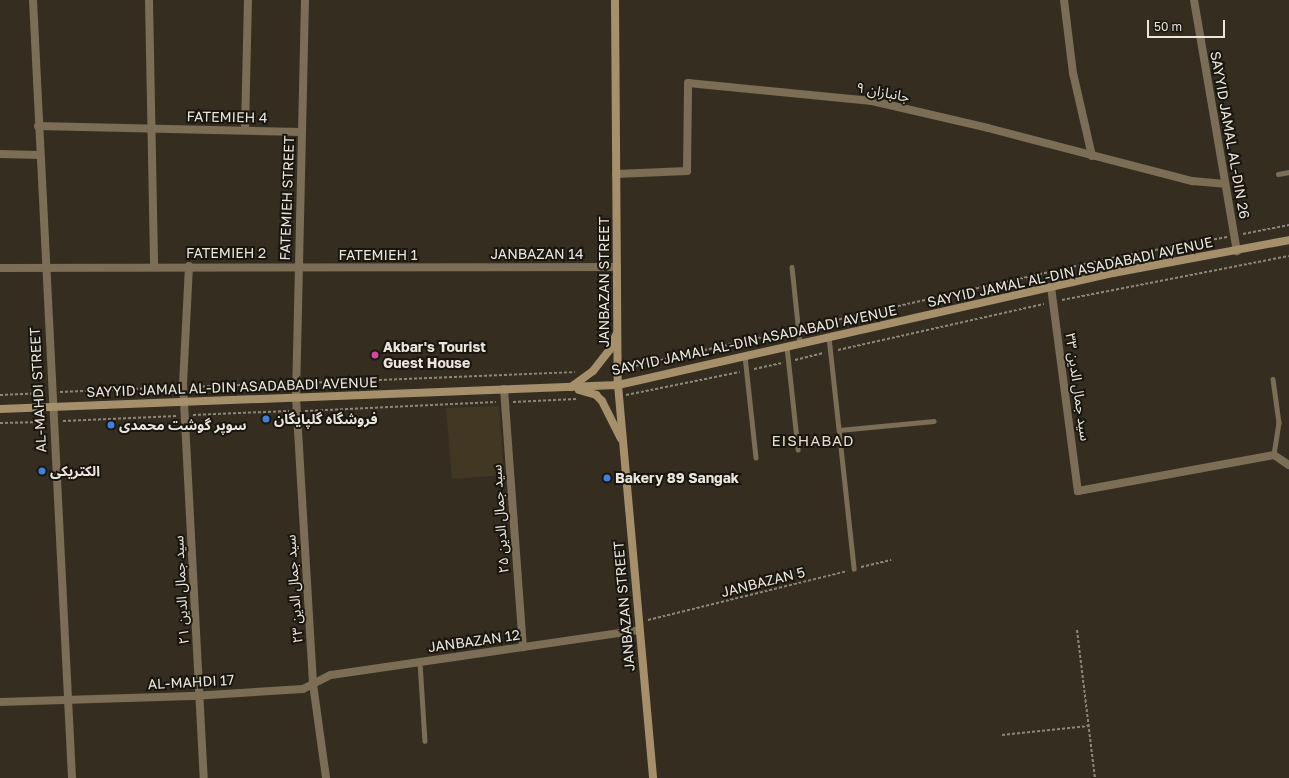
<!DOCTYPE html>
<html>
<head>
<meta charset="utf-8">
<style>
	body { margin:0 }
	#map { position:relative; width:1289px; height:778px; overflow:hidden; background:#352d1f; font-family:"Golos Text","Noto Sans Arabic",sans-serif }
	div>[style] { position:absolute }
	.built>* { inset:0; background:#413722 }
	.path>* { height:2px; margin-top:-1px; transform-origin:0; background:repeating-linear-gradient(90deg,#8d867a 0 3px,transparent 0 5px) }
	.service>* { height:4.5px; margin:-2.25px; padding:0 2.25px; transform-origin:2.25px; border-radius:2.25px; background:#7b6d56 }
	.minor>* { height:8px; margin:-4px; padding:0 4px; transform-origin:4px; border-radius:4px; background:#7b6d56 }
	.tertiary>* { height:8px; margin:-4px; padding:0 4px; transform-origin:4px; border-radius:4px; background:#7b6d56 }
	.secondary>* { height:8px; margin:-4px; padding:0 4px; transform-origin:4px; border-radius:4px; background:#a68f6b }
	.dots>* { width:11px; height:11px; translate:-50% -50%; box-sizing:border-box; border:2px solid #191610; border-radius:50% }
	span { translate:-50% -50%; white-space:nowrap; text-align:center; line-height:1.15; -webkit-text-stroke:4px #191610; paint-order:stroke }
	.street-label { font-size:14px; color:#ebe6dd }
	.poi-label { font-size:14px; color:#ebe6dd; font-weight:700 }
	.left { translate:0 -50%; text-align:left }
	.neighbourhood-label { font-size:15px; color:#e6dcca; letter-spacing:1px }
	.scale { position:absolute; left:1147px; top:20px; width:78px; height:18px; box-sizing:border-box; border:2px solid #ebe6dd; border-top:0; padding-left:5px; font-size:12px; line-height:14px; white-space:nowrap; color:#ebe6dd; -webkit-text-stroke:3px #191610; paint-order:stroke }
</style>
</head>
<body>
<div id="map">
	<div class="built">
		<i style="clip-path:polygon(499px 406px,504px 475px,452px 479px,446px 408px)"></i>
	</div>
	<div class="path">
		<i style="left:1243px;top:234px;width:47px;rotate:-11.1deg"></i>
		<i style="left:1062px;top:300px;width:231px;rotate:-11deg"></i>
		<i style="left:805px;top:327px;width:314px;rotate:-12.7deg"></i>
		<i style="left:1111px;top:258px;width:118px;rotate:-10.3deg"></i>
		<i style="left:838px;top:350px;width:211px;rotate:-12.6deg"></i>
		<i style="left:795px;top:360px;width:30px;rotate:-14deg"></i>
		<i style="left:626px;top:368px;width:171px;rotate:-12.8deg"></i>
		<i style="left:754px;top:369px;width:30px;rotate:-12deg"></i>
		<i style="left:304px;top:383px;width:271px;rotate:-2.3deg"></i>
		<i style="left:192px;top:387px;width:96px;rotate:-2.4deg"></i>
		<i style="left:60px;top:392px;width:116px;rotate:-2.5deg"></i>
		<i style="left:0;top:395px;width:44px;rotate:-2.6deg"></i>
		<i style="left:626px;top:395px;width:116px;rotate:-11.4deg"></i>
		<i style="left:513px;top:402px;width:63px;rotate:-2.7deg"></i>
		<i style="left:305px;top:411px;width:191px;rotate:-2.7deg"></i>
		<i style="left:193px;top:415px;width:96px;rotate:-2.4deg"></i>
		<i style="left:63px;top:421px;width:114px;rotate:-2.5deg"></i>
		<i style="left:0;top:423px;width:45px;rotate:-1.3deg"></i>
		<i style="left:861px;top:567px;width:31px;rotate:-13deg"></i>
		<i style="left:648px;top:620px;width:205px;rotate:-13.8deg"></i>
		<i style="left:1077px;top:630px;width:149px;rotate:83.1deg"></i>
		<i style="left:1002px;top:735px;width:87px;rotate:-5.9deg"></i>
	</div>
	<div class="service">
		<i style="left:1278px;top:174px;width:11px;rotate:-10deg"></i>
		<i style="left:792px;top:267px;width:76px;rotate:84deg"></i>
		<i style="left:829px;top:337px;width:233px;rotate:83.8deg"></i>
		<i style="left:787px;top:347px;width:103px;rotate:83.8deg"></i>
		<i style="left:745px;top:356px;width:102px;rotate:83.8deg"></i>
		<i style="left:1273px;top:379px;width:44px;rotate:82.2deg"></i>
		<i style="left:1279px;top:423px;width:32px;rotate:99deg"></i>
		<i style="left:839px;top:430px;width:95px;rotate:-5.4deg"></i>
		<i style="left:420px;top:662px;width:79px;rotate:86.4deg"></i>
	</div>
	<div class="minor">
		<i style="left:149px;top:0;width:266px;rotate:88.9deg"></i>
		<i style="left:1064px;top:0;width:74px;rotate:83deg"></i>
		<i style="left:1073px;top:73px;width:85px;rotate:77.1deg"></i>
		<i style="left:1194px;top:0;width:255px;rotate:80.3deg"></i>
		<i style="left:38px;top:126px;width:264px;rotate:1.3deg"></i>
		<i style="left:245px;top:130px;width:130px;rotate:-88.7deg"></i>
		<i style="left:0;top:154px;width:40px;rotate:1.4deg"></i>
		<i style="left:616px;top:174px;width:71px;rotate:-2.4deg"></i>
		<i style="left:687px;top:171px;width:88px;rotate:-89.3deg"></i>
		<i style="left:688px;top:83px;width:185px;rotate:5.6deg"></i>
		<i style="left:872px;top:101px;width:119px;rotate:13.1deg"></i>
		<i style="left:988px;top:128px;width:211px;rotate:14.6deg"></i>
		<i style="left:1192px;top:181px;width:33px;rotate:5deg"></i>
		<i style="left:189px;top:266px;width:117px;rotate:92.9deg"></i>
		<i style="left:183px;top:383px;width:396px;rotate:87deg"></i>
		<i style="left:0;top:268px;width:617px;rotate:-0.09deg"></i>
		<i style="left:1051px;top:287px;width:206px;rotate:82.5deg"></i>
		<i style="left:1078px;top:491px;width:199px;rotate:-10.4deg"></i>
		<i style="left:1274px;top:455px;width:18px;rotate:34deg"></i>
		<i style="left:504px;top:389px;width:259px;rotate:85.8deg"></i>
		<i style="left:296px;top:397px;width:288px;rotate:86.6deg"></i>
		<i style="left:313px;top:684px;width:95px;rotate:82.1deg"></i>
		<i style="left:0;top:702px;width:192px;rotate:-1.8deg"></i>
		<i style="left:192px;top:696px;width:111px;rotate:-3.6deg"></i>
		<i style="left:303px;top:689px;width:31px;rotate:-27deg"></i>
		<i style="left:331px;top:675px;width:311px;rotate:-8.3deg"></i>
	</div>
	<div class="tertiary">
		<i style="left:33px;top:0;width:779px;rotate:87.13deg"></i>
		<i style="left:296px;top:397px;width:397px;rotate:-88.7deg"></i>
	</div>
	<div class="secondary">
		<i style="left:615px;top:0;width:385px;rotate:89.6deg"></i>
		<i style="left:618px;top:385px;width:395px;rotate:84.9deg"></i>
		<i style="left:571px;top:387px;width:27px;rotate:-36deg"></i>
		<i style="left:593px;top:371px;width:28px;rotate:-52deg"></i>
		<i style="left:610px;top:349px;width:15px;rotate:-67deg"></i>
		<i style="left:579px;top:390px;width:18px;rotate:16deg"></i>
		<i style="left:596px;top:395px;width:8px;rotate:45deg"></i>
		<i style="left:602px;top:401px;width:42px;rotate:63.4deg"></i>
		<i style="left:0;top:409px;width:618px;rotate:-2.22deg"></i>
		<i style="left:618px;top:385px;width:508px;rotate:-12.75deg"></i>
		<i style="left:1113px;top:273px;width:179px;rotate:-10.6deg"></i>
	</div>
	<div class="dots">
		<i style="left:375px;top:355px;background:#d1479c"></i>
		<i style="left:266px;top:419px;background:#3f7fe0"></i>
		<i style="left:111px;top:425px;background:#3f7fe0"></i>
		<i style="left:42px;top:471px;background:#3f7fe0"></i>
		<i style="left:607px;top:478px;background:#3f7fe0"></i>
	</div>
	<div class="street-label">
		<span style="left:883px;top:92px;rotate:11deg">جانبازان ۹</span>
		<span style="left:227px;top:117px;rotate:1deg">FATEMIEH 4</span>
		<span style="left:1230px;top:135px;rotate:80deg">SAYYID JAMAL AL-DIN 26</span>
		<span style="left:287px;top:198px;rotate:-88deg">FATEMIEH STREET</span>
		<span style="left:226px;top:253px">FATEMIEH 2</span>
		<span style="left:537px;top:254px">JANBAZAN 14</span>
		<span style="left:378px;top:255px">FATEMIEH 1</span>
		<span style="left:1070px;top:272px;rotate:-12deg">SAYYID JAMAL AL-DIN ASADABADI AVENUE</span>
		<span style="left:604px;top:282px;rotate:-90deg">JANBAZAN STREET</span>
		<span style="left:754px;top:340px;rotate:-12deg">SAYYID JAMAL AL-DIN ASADABADI AVENUE</span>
		<span style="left:232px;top:387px;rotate:-2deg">SAYYID JAMAL AL-DIN ASADABADI AVENUE</span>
		<span style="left:1078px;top:387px;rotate:82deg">سید جمال الدین ۳۳</span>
		<span style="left:38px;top:390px;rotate:-93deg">AL-MAHDI STREET</span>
		<span style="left:500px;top:519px;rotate:-94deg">سید جمال الدین ۲۵</span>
		<span style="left:763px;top:582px;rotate:-14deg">JANBAZAN 5</span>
		<span style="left:294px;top:589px;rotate:-94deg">سید جمال الدین ۲۳</span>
		<span style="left:181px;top:590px;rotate:-93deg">سید جمال الدین ۲۱</span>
		<span style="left:624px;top:606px;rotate:-95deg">JANBAZAN STREET</span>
		<span style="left:474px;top:641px;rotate:-8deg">JANBAZAN 12</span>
		<span style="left:191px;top:682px;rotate:-3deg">AL-MAHDI 17</span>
	</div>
	<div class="poi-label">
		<span class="left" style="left:383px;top:355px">Akbar's Tourist<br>Guest House</span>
		<span class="left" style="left:274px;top:419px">فروشگاه گلپایگان</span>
		<span class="left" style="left:119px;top:425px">سوپر گوشت محمدی</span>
		<span class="left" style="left:50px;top:471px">الکتریکی</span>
		<span class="left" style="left:615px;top:478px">Bakery 89 Sangak</span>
	</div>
	<div class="neighbourhood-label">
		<span style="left:813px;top:441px">EISHABAD</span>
	</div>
	<div class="scale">50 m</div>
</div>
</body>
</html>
